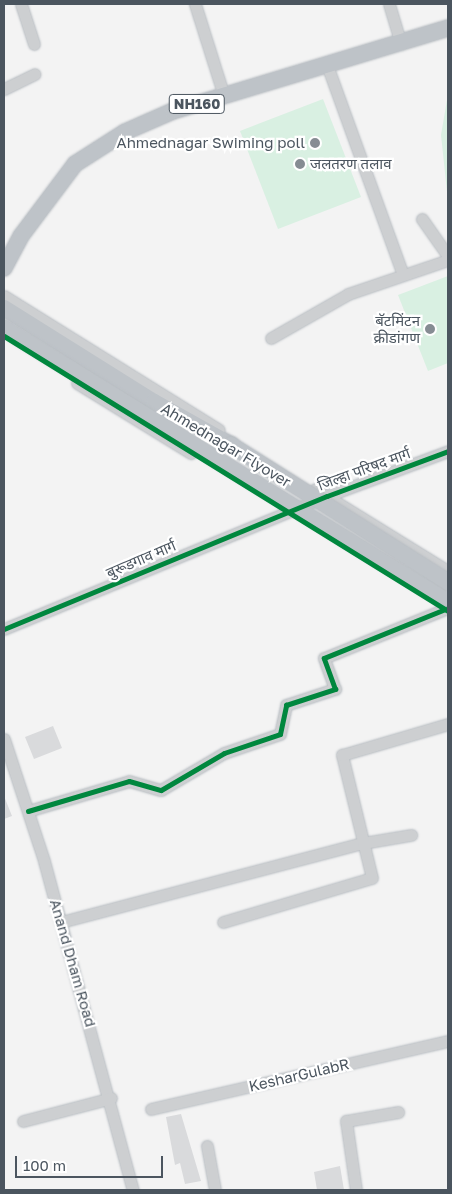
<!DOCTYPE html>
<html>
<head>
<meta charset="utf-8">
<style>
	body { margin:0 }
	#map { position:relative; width:452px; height:1194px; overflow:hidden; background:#f3f3f3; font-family:"Golos Text","Noto Sans Devanagari",sans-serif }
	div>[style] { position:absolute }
	.green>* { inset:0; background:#d9f0e2 }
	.building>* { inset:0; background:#d9dadc }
	.roads { filter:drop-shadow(0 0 1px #b8bdc2) drop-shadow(0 0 1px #b8bdc2) }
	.minor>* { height:11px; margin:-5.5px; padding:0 5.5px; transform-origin:5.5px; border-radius:5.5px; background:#cdcfd1 }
	.highway>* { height:16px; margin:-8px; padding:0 8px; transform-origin:8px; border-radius:8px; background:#bec3c8 }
	.bridges { filter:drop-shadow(0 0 1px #b8bdc2) drop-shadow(0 0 1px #b8bdc2) }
	.highway-bridge>* { height:16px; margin:-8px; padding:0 8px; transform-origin:8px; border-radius:8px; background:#bec3c8 }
	.cycleway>* { height:5px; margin:-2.5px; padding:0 2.5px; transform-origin:2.5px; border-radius:2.5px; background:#00873e }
	.dots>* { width:14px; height:14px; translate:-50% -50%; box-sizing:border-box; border:2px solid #fff; border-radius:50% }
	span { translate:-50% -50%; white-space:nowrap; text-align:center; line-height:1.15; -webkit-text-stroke:4.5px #fff; paint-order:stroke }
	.shield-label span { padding:1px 4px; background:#fff; border:1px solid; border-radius:4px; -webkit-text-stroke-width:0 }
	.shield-label { font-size:14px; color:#4b555f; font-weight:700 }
	.poi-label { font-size:15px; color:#4b555f }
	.right { translate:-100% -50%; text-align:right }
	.left { translate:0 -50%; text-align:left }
	.street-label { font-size:15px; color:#4b555f }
	.frame { position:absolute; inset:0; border:5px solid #4b555f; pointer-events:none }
	.scale { position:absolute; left:15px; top:1156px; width:148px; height:22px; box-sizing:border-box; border:2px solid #4b555f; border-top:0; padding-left:6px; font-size:15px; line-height:18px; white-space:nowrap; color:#4b555f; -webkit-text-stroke:4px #fff; paint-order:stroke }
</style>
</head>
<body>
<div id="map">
	<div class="green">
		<i style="clip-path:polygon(448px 94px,448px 201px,441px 135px)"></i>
		<i style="clip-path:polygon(323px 99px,361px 197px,278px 229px,240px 131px)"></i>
		<i style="clip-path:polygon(448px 276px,448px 363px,428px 371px,398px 295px)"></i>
	</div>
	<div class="building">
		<i style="clip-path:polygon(53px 726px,62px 748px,34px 759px,25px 737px)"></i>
		<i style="clip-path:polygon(4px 796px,12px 816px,4px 819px)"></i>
		<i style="clip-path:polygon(181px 1114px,201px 1181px,185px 1184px,180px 1163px,175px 1165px,166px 1117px)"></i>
		<i style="clip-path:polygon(340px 1166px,344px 1190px,317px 1190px,314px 1172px)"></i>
	</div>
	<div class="roads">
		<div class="minor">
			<i style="left:21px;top:4px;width:42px;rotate:72deg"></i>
			<i style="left:195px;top:4px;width:96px;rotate:72.5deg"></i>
			<i style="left:389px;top:4px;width:42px;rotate:73.3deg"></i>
			<i style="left:327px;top:65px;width:223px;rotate:70.1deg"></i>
			<i style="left:4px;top:89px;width:34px;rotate:-26deg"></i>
			<i style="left:422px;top:219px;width:45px;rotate:54.9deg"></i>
			<i style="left:4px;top:296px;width:253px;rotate:31.9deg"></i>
			<i style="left:271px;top:338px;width:89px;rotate:-29.7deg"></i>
			<i style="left:348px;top:294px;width:106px;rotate:-18.8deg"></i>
			<i style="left:77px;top:383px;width:134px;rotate:31.6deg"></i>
			<i style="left:315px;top:489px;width:156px;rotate:31.7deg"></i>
			<i style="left:4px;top:629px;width:349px;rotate:-22.4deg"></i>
			<i style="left:327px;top:496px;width:129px;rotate:-20.4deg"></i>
			<i style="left:4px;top:739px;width:128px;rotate:71.8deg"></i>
			<i style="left:44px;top:861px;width:341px;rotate:74.9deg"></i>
			<i style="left:28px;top:811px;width:105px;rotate:-16.5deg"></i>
			<i style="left:129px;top:781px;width:33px;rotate:16deg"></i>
			<i style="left:161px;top:790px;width:73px;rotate:-30.4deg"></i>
			<i style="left:224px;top:753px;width:59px;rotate:-18.7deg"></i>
			<i style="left:280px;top:734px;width:30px;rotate:-78deg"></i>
			<i style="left:286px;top:705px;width:52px;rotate:-18.1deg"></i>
			<i style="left:335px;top:689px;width:33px;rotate:-110deg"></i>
			<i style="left:324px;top:658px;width:131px;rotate:-22deg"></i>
			<i style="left:61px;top:922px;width:312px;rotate:-14.7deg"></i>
			<i style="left:363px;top:843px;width:49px;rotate:-9.5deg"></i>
			<i style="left:223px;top:922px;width:155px;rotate:-16.5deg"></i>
			<i style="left:372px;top:878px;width:127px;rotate:-103.7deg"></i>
			<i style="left:342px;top:755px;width:110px;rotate:-16.3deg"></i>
			<i style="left:151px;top:1109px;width:305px;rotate:-12.9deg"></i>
			<i style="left:23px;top:1121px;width:91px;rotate:-14.6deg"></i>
			<i style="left:207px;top:1146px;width:45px;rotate:79.7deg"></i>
			<i style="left:356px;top:1190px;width:70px;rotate:-98.2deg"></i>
			<i style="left:346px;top:1121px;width:53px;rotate:-9.8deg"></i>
		</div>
		<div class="highway">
			<i style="left:4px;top:268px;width:36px;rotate:-62deg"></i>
			<i style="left:21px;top:236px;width:90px;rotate:-53.1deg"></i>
			<i style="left:75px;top:164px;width:59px;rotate:-32.6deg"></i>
			<i style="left:125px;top:132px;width:52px;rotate:-23.6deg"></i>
			<i style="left:173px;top:111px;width:287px;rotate:-16.8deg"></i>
			<i style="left:4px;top:308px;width:177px;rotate:32.1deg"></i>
			<i style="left:154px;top:402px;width:88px;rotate:29.2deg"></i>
		</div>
	</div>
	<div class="bridges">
		<div class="highway-bridge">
			<i style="left:4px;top:328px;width:522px;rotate:31.68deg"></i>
			<i style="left:231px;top:445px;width:257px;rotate:32.3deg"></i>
		</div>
	</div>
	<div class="cycleway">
		<i style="left:4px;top:336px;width:522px;rotate:31.77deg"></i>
		<i style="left:4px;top:629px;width:349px;rotate:-22.4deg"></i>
		<i style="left:327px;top:496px;width:129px;rotate:-20.4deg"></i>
		<i style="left:28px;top:811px;width:105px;rotate:-16.5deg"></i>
		<i style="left:129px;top:781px;width:33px;rotate:16deg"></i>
		<i style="left:161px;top:790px;width:73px;rotate:-30.4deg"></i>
		<i style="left:224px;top:753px;width:59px;rotate:-18.7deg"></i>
		<i style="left:280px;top:734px;width:30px;rotate:-78deg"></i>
		<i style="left:286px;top:705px;width:52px;rotate:-18.1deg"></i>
		<i style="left:335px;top:689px;width:33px;rotate:-110deg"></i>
		<i style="left:324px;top:658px;width:131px;rotate:-22deg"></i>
	</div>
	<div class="dots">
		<i style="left:315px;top:143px;background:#868c93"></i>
		<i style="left:300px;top:164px;background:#868c93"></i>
		<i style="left:430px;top:329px;background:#868c93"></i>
	</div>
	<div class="shield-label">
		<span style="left:197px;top:104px">NH160</span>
	</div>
	<div class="poi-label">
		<span class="right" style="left:305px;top:143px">Ahmednagar Swiming poll</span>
		<span class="left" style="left:310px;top:164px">जलतरण तलाव</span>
		<span class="right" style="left:420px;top:329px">बॅटमिंटन<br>क्रीडांगण</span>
	</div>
	<div class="street-label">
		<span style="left:226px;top:445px;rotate:31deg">Ahmednagar Flyover</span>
		<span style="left:364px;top:469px;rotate:-20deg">जिल्हा परिषद मार्ग</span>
		<span style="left:141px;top:559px;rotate:-23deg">बुरूडगाव मार्ग</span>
		<span style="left:73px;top:963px;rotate:74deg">Anand Dham Road</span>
		<span style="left:299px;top:1075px;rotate:-13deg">KesharGulabR</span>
	</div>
	<div class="frame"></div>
	<div class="scale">100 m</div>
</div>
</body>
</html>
